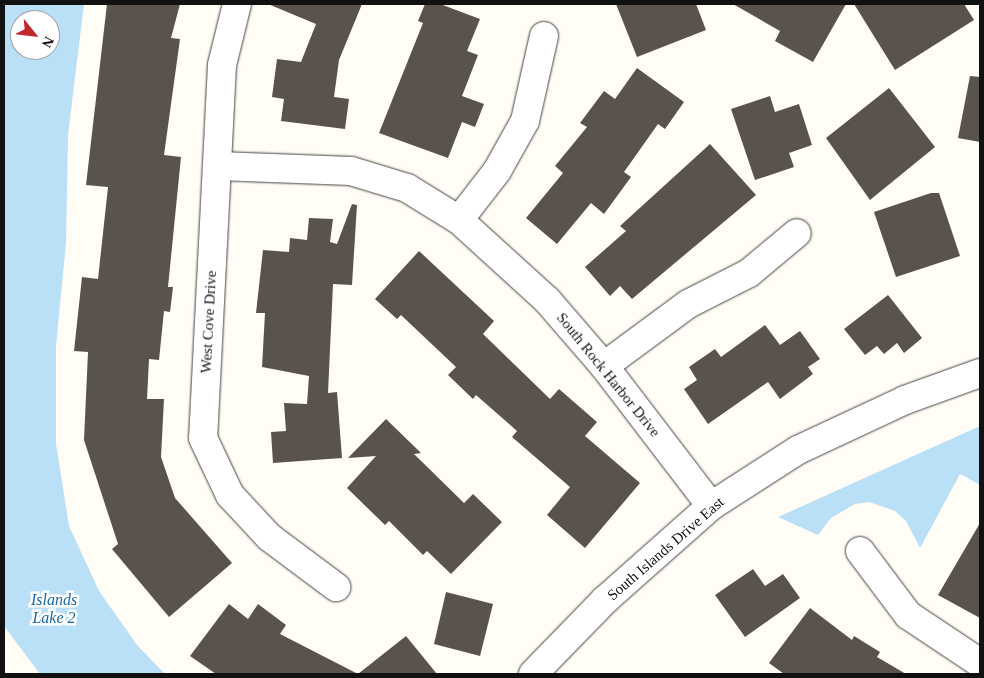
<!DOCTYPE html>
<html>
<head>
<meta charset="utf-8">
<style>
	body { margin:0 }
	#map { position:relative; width:984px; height:678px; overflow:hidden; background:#fffdf5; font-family:"Times New Roman",serif }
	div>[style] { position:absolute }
	.water>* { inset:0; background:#b9e0f7 }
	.building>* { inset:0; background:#5a524d }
	.roads { filter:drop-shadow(0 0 1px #444) drop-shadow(0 0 1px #444) }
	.minor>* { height:28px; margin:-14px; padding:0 14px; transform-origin:14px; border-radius:14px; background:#fff }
	.tertiary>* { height:28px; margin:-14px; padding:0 14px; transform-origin:14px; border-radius:14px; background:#fff }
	span { translate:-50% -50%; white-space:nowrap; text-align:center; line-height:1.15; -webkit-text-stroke:5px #fff; paint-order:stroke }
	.street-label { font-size:15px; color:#111 }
	.water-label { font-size:16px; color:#1768a6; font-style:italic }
	.frame { position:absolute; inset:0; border:5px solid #111; pointer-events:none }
	.north { position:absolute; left:10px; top:10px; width:50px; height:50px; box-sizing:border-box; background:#fff; border:1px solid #a0a0a0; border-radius:50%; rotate:119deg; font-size:14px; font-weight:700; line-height:20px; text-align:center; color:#111 }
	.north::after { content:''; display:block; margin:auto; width:18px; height:22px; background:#c4262e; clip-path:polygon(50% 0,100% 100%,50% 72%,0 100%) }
</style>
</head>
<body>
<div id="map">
	<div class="water">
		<i style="clip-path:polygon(evenodd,4px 4px,84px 4px,68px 135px,66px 243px,56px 346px,56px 444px,69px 526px,99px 591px,137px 645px,165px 674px,40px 674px,4px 626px,4px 4px,20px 20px,50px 20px,50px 50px,20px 50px,20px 20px)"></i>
		<i style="clip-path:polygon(980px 426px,980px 485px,960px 474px,920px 548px,906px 521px,895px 511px,869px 502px,855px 504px,831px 518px,818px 535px,778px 517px)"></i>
	</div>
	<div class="building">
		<i style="clip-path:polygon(107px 4px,180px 4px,171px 38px,180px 39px,164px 155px,181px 157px,168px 287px,173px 287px,170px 312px,164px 311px,159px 360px,149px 359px,147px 399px,164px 399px,161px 457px,175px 498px,232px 563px,169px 617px,112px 549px,118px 544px,84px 440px,88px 352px,74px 351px,82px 277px,98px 279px,108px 187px,86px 185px)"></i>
		<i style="clip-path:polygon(268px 4px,362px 4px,339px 60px,334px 97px,349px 99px,345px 129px,281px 121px,284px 99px,272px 97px,277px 59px,301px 62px,316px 24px)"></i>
		<i style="clip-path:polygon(425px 4px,440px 4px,480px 19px,467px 51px,478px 55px,462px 96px,484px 104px,475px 127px,462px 122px,448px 158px,379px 133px,423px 23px,418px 21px)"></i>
		<i style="clip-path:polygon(616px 4px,696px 4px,706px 30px,637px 57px)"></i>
		<i style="clip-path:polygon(733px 4px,846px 4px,813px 62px,775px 41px,780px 31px)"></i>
		<i style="clip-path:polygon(854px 4px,964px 4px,974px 20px,895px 70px)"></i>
		<i style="clip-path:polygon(637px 68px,684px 102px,665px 129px,658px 124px,624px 172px,631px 177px,604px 214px,591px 203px,557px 244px,526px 218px,563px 173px,555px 166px,587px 127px,580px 123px,604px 91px,615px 99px)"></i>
		<i style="clip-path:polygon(970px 76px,980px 77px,980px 142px,958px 138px)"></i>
		<i style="clip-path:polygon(889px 88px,935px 147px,870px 200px,826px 138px)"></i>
		<i style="clip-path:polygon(770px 96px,775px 112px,799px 104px,812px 145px,789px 153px,794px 167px,755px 180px,731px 109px)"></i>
		<i style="clip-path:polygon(710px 144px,756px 195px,632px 299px,620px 286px,610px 296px,585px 267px,626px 231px,620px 226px)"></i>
		<i style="clip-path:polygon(931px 193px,939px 193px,960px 256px,896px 277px,874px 212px)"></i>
		<i style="clip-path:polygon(352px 204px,357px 205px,352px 285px,333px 284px,328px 393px,337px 392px,342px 458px,273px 463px,271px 432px,286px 431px,284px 403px,307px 404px,309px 376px,262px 367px,265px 313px,256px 313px,263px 250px,289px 252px,290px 238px,307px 240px,309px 218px,333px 219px,330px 242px,337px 244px)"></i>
		<i style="clip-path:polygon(419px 251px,494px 321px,483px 334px,550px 399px,559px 389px,597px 422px,585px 436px,640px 483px,585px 548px,547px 515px,570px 487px,512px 437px,517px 431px,476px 395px,473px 399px,448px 375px,456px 367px,401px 315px,397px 319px,375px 299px)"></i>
		<i style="clip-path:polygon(888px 295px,922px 338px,904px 353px,897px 343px,884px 354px,877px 346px,865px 355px,844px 329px)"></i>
		<i style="clip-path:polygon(765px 325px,780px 345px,800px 331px,820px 359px,808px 367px,813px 374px,780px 399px,768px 382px,708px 424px,684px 389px,697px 380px,689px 367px,715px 349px,721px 357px)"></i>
		<i style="clip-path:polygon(386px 419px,421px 453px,414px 454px,464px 503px,473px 494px,502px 522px,451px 574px,427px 551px,423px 555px,389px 521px,385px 525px,347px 488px,376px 456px,348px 458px)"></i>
		<i style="clip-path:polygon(980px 523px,980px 618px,938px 595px)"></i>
		<i style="clip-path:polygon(753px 569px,765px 586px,783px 574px,800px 598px,745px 637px,715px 595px)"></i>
		<i style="clip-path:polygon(446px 592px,493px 604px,480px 656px,434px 644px)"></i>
		<i style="clip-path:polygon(229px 604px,248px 619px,258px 604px,286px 625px,280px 634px,358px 674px,406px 636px,437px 674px,216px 674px,190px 656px)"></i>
		<i style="clip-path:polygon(810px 608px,852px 640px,854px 636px,880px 652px,877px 657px,906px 674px,784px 674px,769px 663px)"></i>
	</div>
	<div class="roads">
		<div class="minor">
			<i style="left:237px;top:4px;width:63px;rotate:103.8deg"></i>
			<i style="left:222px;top:65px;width:373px;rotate:92.9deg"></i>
			<i style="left:203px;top:438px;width:63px;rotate:64.7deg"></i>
			<i style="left:230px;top:495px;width:57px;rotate:47.1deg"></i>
			<i style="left:269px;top:537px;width:84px;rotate:36.7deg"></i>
			<i style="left:218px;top:166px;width:133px;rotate:2.2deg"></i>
			<i style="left:351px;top:171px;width:59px;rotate:16.9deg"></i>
			<i style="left:407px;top:188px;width:61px;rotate:31.6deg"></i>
			<i style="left:459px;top:220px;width:119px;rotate:42.3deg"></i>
			<i style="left:547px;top:300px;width:87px;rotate:49.2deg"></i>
			<i style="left:604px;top:366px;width:176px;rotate:52.6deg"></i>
			<i style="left:459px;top:220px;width:62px;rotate:-52.2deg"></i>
			<i style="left:497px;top:171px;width:57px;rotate:-60.8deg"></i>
			<i style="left:525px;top:121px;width:87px;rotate:-77.4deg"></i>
			<i style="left:604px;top:366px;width:104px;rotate:-36.4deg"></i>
			<i style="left:688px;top:304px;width:68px;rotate:-26.9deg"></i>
			<i style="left:749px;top:273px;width:62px;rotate:-39.8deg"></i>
			<i style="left:860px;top:551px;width:80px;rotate:53.1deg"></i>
			<i style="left:908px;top:615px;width:87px;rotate:33.7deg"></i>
		</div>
		<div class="tertiary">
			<i style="left:533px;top:674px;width:103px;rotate:-45.8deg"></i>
			<i style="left:605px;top:600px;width:142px;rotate:-41.6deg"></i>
			<i style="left:711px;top:506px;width:103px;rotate:-32.8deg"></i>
			<i style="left:798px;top:450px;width:118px;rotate:-25deg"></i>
			<i style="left:905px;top:400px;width:80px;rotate:-19.8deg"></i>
		</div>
	</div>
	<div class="street-label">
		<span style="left:209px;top:322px;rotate:-87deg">West Cove Drive</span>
		<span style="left:608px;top:375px;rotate:51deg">South Rock Harbor Drive</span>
		<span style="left:666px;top:549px;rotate:-41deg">South Islands Drive East</span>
	</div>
	<div class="water-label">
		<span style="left:54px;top:609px">Islands<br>Lake 2</span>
	</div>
	<div class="frame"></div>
	<div class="north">N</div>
</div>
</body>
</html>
